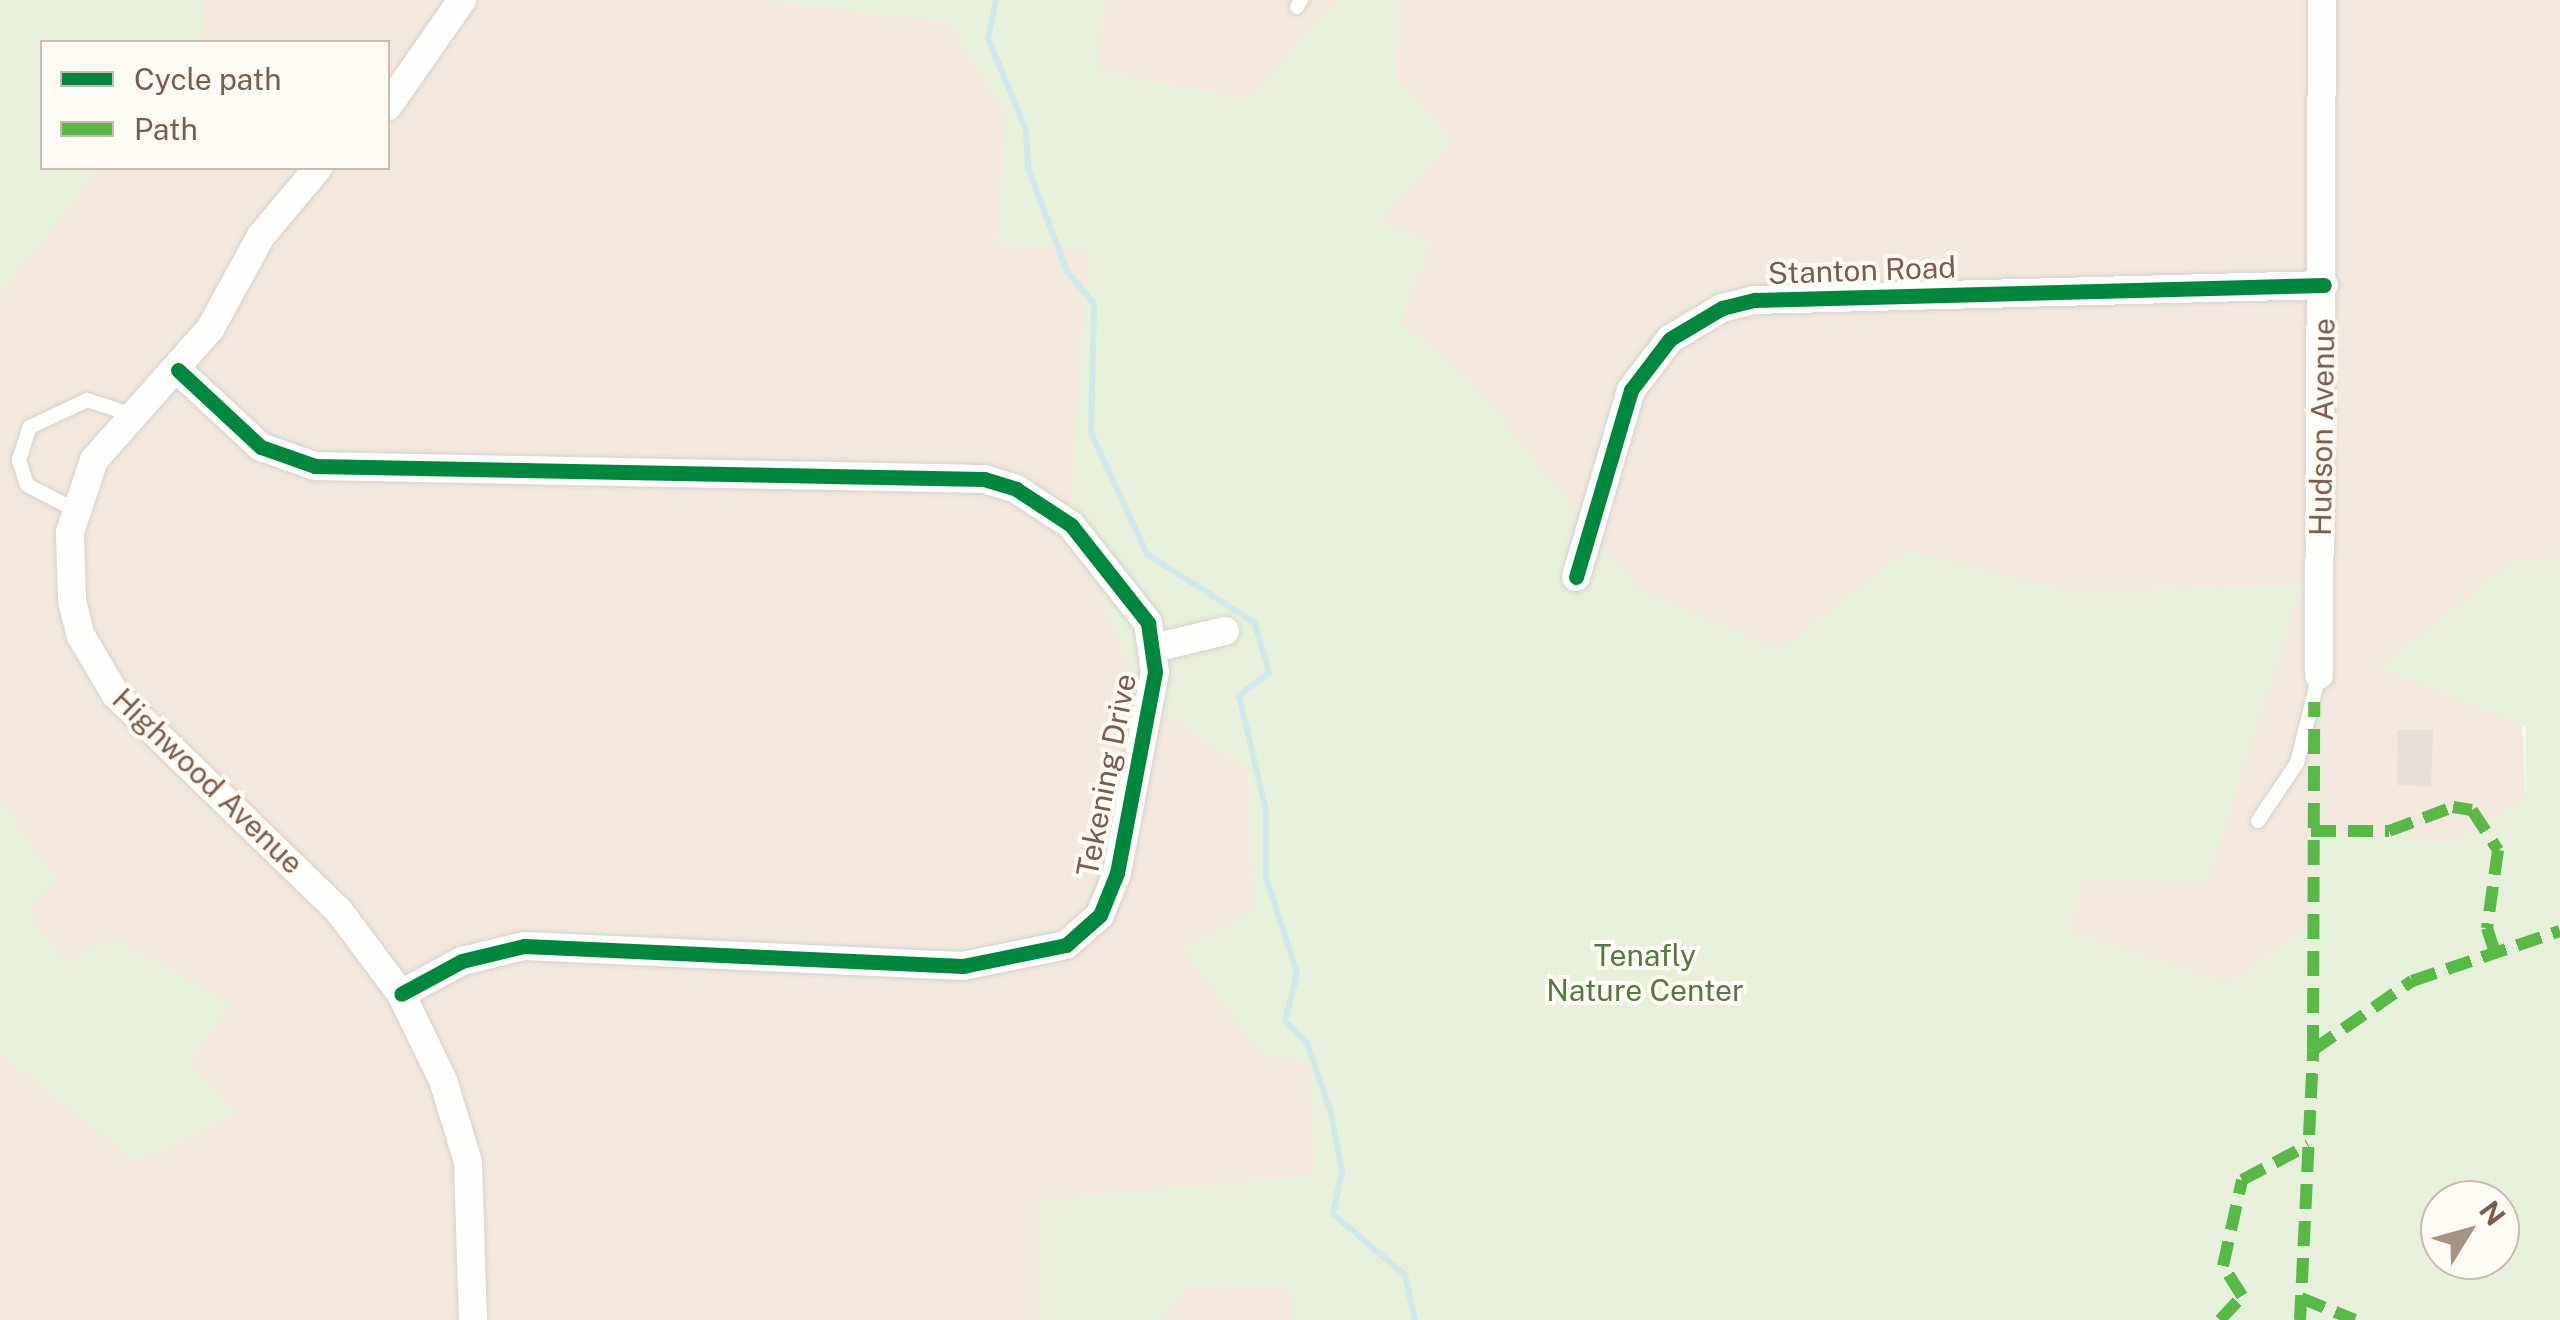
<!DOCTYPE html>
<html>
<head>
<meta charset="utf-8">
<style>
	body { margin:0 }
	#map { position:relative; width:2560px; height:1320px; overflow:hidden; background:#f9f5f0; font-family:"Public Sans",sans-serif }
	div>[style] { position:absolute }
	.residential>* { inset:0; background:#f2e8de }
	.green>* { inset:0; background:#e7f0db }
	.stream>* { height:6px; margin:-3px; padding:0 3px; transform-origin:3px; border-radius:3px; background:#d0e8ea }
	.building>* { inset:0; background:#e6ded7 }
	.roads { filter:drop-shadow(0 0 2px #d7d1cb) drop-shadow(0 0 2px #d7d1cb) }
	.service>* { height:14px; margin:-7px; padding:0 7px; transform-origin:7px; border-radius:7px; background:#fefefd }
	.minor>* { height:28px; margin:-14px; padding:0 14px; transform-origin:14px; border-radius:14px; background:#fefefd }
	.quiet>* { height:12px; margin-top:-6px; transform-origin:0; background:repeating-linear-gradient(90deg,#58b947 0 25px,transparent 0 37px) }
	.cycleway>* { height:15px; margin:-7.5px; padding:0 7.5px; transform-origin:7.5px; border-radius:7.5px; background:#00873e }
	span { translate:-50% -50%; white-space:nowrap; text-align:center; line-height:1.15; -webkit-text-stroke:8px #fffaf3; paint-order:stroke }
	.street-label { font-size:30px; color:#7a5c4d }
	.park-label { font-size:30px; color:#537a41 }
	.legend { position:absolute; left:40px; top:40px; width:350px; height:130px; box-sizing:border-box; background:#fffaf3; border:2px solid #cabbb1; margin:0; padding:12px 18px; list-style:none; font-size:30px; color:#7a5c4d }
	.legend li { display:flex; align-items:center; gap:20px; height:50px }
	.legend b { width:50px; border:2px solid #cabbb1 }
	.north { position:absolute; left:2420px; top:1180px; width:100px; height:100px; box-sizing:border-box; background:#fffaf3; border:2px solid #cabbb1; border-radius:50%; rotate:53deg; font-size:28px; font-weight:700; line-height:40px; text-align:center; color:#7a5c4d }
	.north::after { content:''; display:block; margin:auto; width:35px; height:45px; background:#a69286; clip-path:polygon(50% 0,100% 100%,50% 72%,0 100%) }
</style>
</head>
<body>
<div id="map">
	<div class="residential">
		<i style="clip-path:polygon(evenodd,0 0,765px 0,950px 22px,1007px 116px,997px 243px,1090px 250px,1070px 521px,1142px 696px,1248px 770px,1255px 910px,1310px 1063px,1315px 1176px,1040px 1200px,1039px 1320px,0 1320px,0 0,42px 42px,388px 42px,388px 168px,42px 168px,42px 42px)"></i>
		<i style="clip-path:polygon(1102px 0,1338px 0,1249px 100px,1098px 71px)"></i>
		<i style="clip-path:polygon(1399px 0,2560px 0,2560px 559px,2513px 562px,2526px 800px,2454px 843px,2309px 834px,2309px 928px,2229px 984px,2068px 932px,2081px 880px,2301px 586px,2067px 592px,1907px 552px,1780px 651px,1638px 591px,1469px 380px,1399px 323px,1430px 242px,1377px 223px,1452px 140px,1395px 78px)"></i>
		<i style="clip-path:polygon(1292px 1287px,1292px 1320px,1159px 1320px,1187px 1288px)"></i>
	</div>
	<div class="green">
		<i style="clip-path:polygon(0 0,203px 0,204px 35px,199px 42px,42px 42px,42px 168px,100px 168px,0 293px)"></i>
		<i style="clip-path:polygon(evenodd,765px 0,1102px 0,1099px 71px,1248px 100px,1338px 0,1399px 0,1395px 78px,1452px 140px,1378px 223px,1430px 242px,1400px 323px,1470px 380px,1638px 590px,1780px 650px,1907px 551px,2067px 592px,2301px 586px,2207px 882px,2081px 880px,2068px 931px,2229px 984px,2309px 928px,2309px 834px,2454px 843px,2526px 800px,2526px 727px,2380px 668px,2513px 561px,2560px 559px,2560px 1320px,1292px 1320px,1291px 1287px,1187px 1288px,1159px 1320px,1039px 1320px,1039px 1200px,1315px 1176px,1310px 1063px,1260px 1053px,1183px 949px,1255px 910px,1248px 770px,1142px 696px,1070px 521px,1089px 250px,997px 243px,1007px 116px,950px 22px,765px 0,2440px 1200px,2500px 1200px,2500px 1260px,2440px 1260px,2440px 1200px)"></i>
		<i style="clip-path:polygon(0 802px,57px 880px,26px 911px,65px 962px,112px 938px,231px 1004px,189px 1063px,235px 1114px,137px 1162px,0 1053px)"></i>
	</div>
	<div class="stream">
		<i style="left:996px;top:0;width:39px;rotate:102deg"></i>
		<i style="left:988px;top:38px;width:100px;rotate:67.6deg"></i>
		<i style="left:1026px;top:130px;width:38px;rotate:87deg"></i>
		<i style="left:1028px;top:168px;width:110px;rotate:69.3deg"></i>
		<i style="left:1067px;top:271px;width:43px;rotate:50.7deg"></i>
		<i style="left:1094px;top:304px;width:129px;rotate:91.3deg"></i>
		<i style="left:1091px;top:433px;width:133px;rotate:65.2deg"></i>
		<i style="left:1147px;top:554px;width:128px;rotate:32.6deg"></i>
		<i style="left:1255px;top:623px;width:52px;rotate:74.4deg"></i>
		<i style="left:1269px;top:673px;width:38px;rotate:143deg"></i>
		<i style="left:1239px;top:696px;width:117px;rotate:76.7deg"></i>
		<i style="left:1266px;top:810px;width:67px;rotate:90deg"></i>
		<i style="left:1266px;top:877px;width:101px;rotate:72.1deg"></i>
		<i style="left:1297px;top:973px;width:49px;rotate:104deg"></i>
		<i style="left:1285px;top:1021px;width:31px;rotate:45deg"></i>
		<i style="left:1307px;top:1043px;width:74px;rotate:71.1deg"></i>
		<i style="left:1331px;top:1113px;width:59px;rotate:79.3deg"></i>
		<i style="left:1342px;top:1171px;width:44px;rotate:101.8deg"></i>
		<i style="left:1333px;top:1214px;width:94px;rotate:40.3deg"></i>
		<i style="left:1405px;top:1275px;width:46px;rotate:77.5deg"></i>
	</div>
	<div class="building">
		<i style="clip-path:polygon(2398px 730px,2433px 730px,2431px 786px,2397px 785px)"></i>
	</div>
	<div class="roads">
		<div class="service">
			<i style="left:1297px;top:7px;width:8px;rotate:-60deg"></i>
			<i style="left:75px;top:510px;width:54px;rotate:-152.5deg"></i>
			<i style="left:27px;top:485px;width:26px;rotate:-108deg"></i>
			<i style="left:19px;top:460px;width:35px;rotate:-72deg"></i>
			<i style="left:30px;top:427px;width:63px;rotate:-25.3deg"></i>
			<i style="left:87px;top:400px;width:45px;rotate:18deg"></i>
			<i style="left:2258px;top:821px;width:70px;rotate:-56.1deg"></i>
			<i style="left:2297px;top:763px;width:91px;rotate:-76deg"></i>
		</div>
		<div class="minor">
			<i style="left:388px;top:106px;width:129px;rotate:-55.1deg"></i>
			<i style="left:318px;top:168px;width:89px;rotate:130deg"></i>
			<i style="left:261px;top:236px;width:106px;rotate:118.7deg"></i>
			<i style="left:210px;top:329px;width:175px;rotate:131.5deg"></i>
			<i style="left:94px;top:460px;width:76px;rotate:108.4deg"></i>
			<i style="left:70px;top:532px;width:69px;rotate:88.3deg"></i>
			<i style="left:72px;top:601px;width:36px;rotate:76deg"></i>
			<i style="left:81px;top:636px;width:69px;rotate:59.3deg"></i>
			<i style="left:116px;top:695px;width:310px;rotate:44.1deg"></i>
			<i style="left:339px;top:911px;width:104px;rotate:53.2deg"></i>
			<i style="left:401px;top:994px;width:96px;rotate:64deg"></i>
			<i style="left:443px;top:1080px;width:86px;rotate:73deg"></i>
			<i style="left:468px;top:1162px;width:158px;rotate:88.2deg"></i>
			<i style="left:178px;top:370px;width:113px;rotate:42.9deg"></i>
			<i style="left:261px;top:447px;width:57px;rotate:19.4deg"></i>
			<i style="left:315px;top:466px;width:669px;rotate:1.11deg"></i>
			<i style="left:984px;top:479px;width:34px;rotate:17deg"></i>
			<i style="left:1016px;top:489px;width:66px;rotate:33.2deg"></i>
			<i style="left:1071px;top:525px;width:125px;rotate:51.8deg"></i>
			<i style="left:1148px;top:623px;width:49px;rotate:81.9deg"></i>
			<i style="left:1155px;top:672px;width:205px;rotate:100.7deg"></i>
			<i style="left:1117px;top:873px;width:45px;rotate:112deg"></i>
			<i style="left:1100px;top:915px;width:45px;rotate:138.6deg"></i>
			<i style="left:1066px;top:945px;width:105px;rotate:168.5deg"></i>
			<i style="left:963px;top:966px;width:439px;rotate:-177.4deg"></i>
			<i style="left:524px;top:946px;width:64px;rotate:166.4deg"></i>
			<i style="left:462px;top:961px;width:69px;rotate:151.6deg"></i>
			<i style="left:1576px;top:577px;width:195px;rotate:-73.6deg"></i>
			<i style="left:1631px;top:390px;width:64px;rotate:-52.6deg"></i>
			<i style="left:1670px;top:339px;width:61px;rotate:-30.8deg"></i>
			<i style="left:1722px;top:308px;width:34px;rotate:-14deg"></i>
			<i style="left:1755px;top:300px;width:569px;rotate:-1.51deg"></i>
			<i style="left:1154px;top:648px;width:73px;rotate:-13.5deg"></i>
			<i style="left:2319px;top:675px;width:675px;rotate:-89.75deg"></i>
		</div>
	</div>
	<div class="quiet">
		<i style="left:2311px;top:831px;width:78px"></i>
		<i style="left:2389px;top:831px;width:68px;rotate:-20.6deg"></i>
		<i style="left:2453px;top:807px;width:19px;rotate:9deg"></i>
		<i style="left:2472px;top:810px;width:48px;rotate:57deg"></i>
		<i style="left:2498px;top:850px;width:79px;rotate:98deg"></i>
		<i style="left:2487px;top:928px;width:25px;rotate:72deg"></i>
		<i style="left:2313px;top:1050px;width:121px;rotate:-34.9deg"></i>
		<i style="left:2412px;top:981px;width:156px;rotate:-18.7deg"></i>
		<i style="left:2301px;top:1298px;width:58px;rotate:22.2deg"></i>
		<i style="left:2220px;top:1320px;width:33px;rotate:-47deg"></i>
		<i style="left:2242px;top:1296px;width:36px;rotate:-122deg"></i>
		<i style="left:2223px;top:1266px;width:88px;rotate:-77.5deg"></i>
		<i style="left:2242px;top:1180px;width:75px;rotate:-27.9deg"></i>
		<i style="left:2300px;top:1320px;width:270px;rotate:-87.2deg"></i>
		<i style="left:2313px;top:1050px;width:348px;rotate:-89.8deg"></i>
	</div>
	<div class="cycleway">
		<i style="left:178px;top:370px;width:113px;rotate:42.9deg"></i>
		<i style="left:261px;top:447px;width:57px;rotate:19.4deg"></i>
		<i style="left:315px;top:466px;width:669px;rotate:1.11deg"></i>
		<i style="left:984px;top:479px;width:34px;rotate:17deg"></i>
		<i style="left:1016px;top:489px;width:66px;rotate:33.2deg"></i>
		<i style="left:1071px;top:525px;width:125px;rotate:51.8deg"></i>
		<i style="left:1148px;top:623px;width:49px;rotate:81.9deg"></i>
		<i style="left:1155px;top:672px;width:205px;rotate:100.7deg"></i>
		<i style="left:1117px;top:873px;width:45px;rotate:112deg"></i>
		<i style="left:1100px;top:915px;width:45px;rotate:138.6deg"></i>
		<i style="left:1066px;top:945px;width:105px;rotate:168.5deg"></i>
		<i style="left:963px;top:966px;width:439px;rotate:-177.4deg"></i>
		<i style="left:524px;top:946px;width:64px;rotate:166.4deg"></i>
		<i style="left:462px;top:961px;width:69px;rotate:151.6deg"></i>
		<i style="left:1576px;top:577px;width:195px;rotate:-73.6deg"></i>
		<i style="left:1631px;top:390px;width:64px;rotate:-52.6deg"></i>
		<i style="left:1670px;top:339px;width:61px;rotate:-30.8deg"></i>
		<i style="left:1722px;top:308px;width:34px;rotate:-14deg"></i>
		<i style="left:1755px;top:300px;width:569px;rotate:-1.51deg"></i>
	</div>
	<div class="street-label">
		<span style="left:1862px;top:270px;rotate:-2deg">Stanton Road</span>
		<span style="left:2322px;top:427px;rotate:-89deg">Hudson Avenue</span>
		<span style="left:1106px;top:775px;rotate:-79deg">Tekening Drive</span>
		<span style="left:208px;top:781px;rotate:44deg">Highwood Avenue</span>
	</div>
	<div class="park-label">
		<span style="left:1645px;top:972px">Tenafly<br>Nature Center</span>
	</div>
	<ul class="legend">
	<li><b style="height:12px;background:#00873e"></b>Cycle path</li>
	<li><b style="height:12px;background:#58b947"></b>Path</li>
	</ul>
	<div class="north">N</div>
</div>
</body>
</html>
